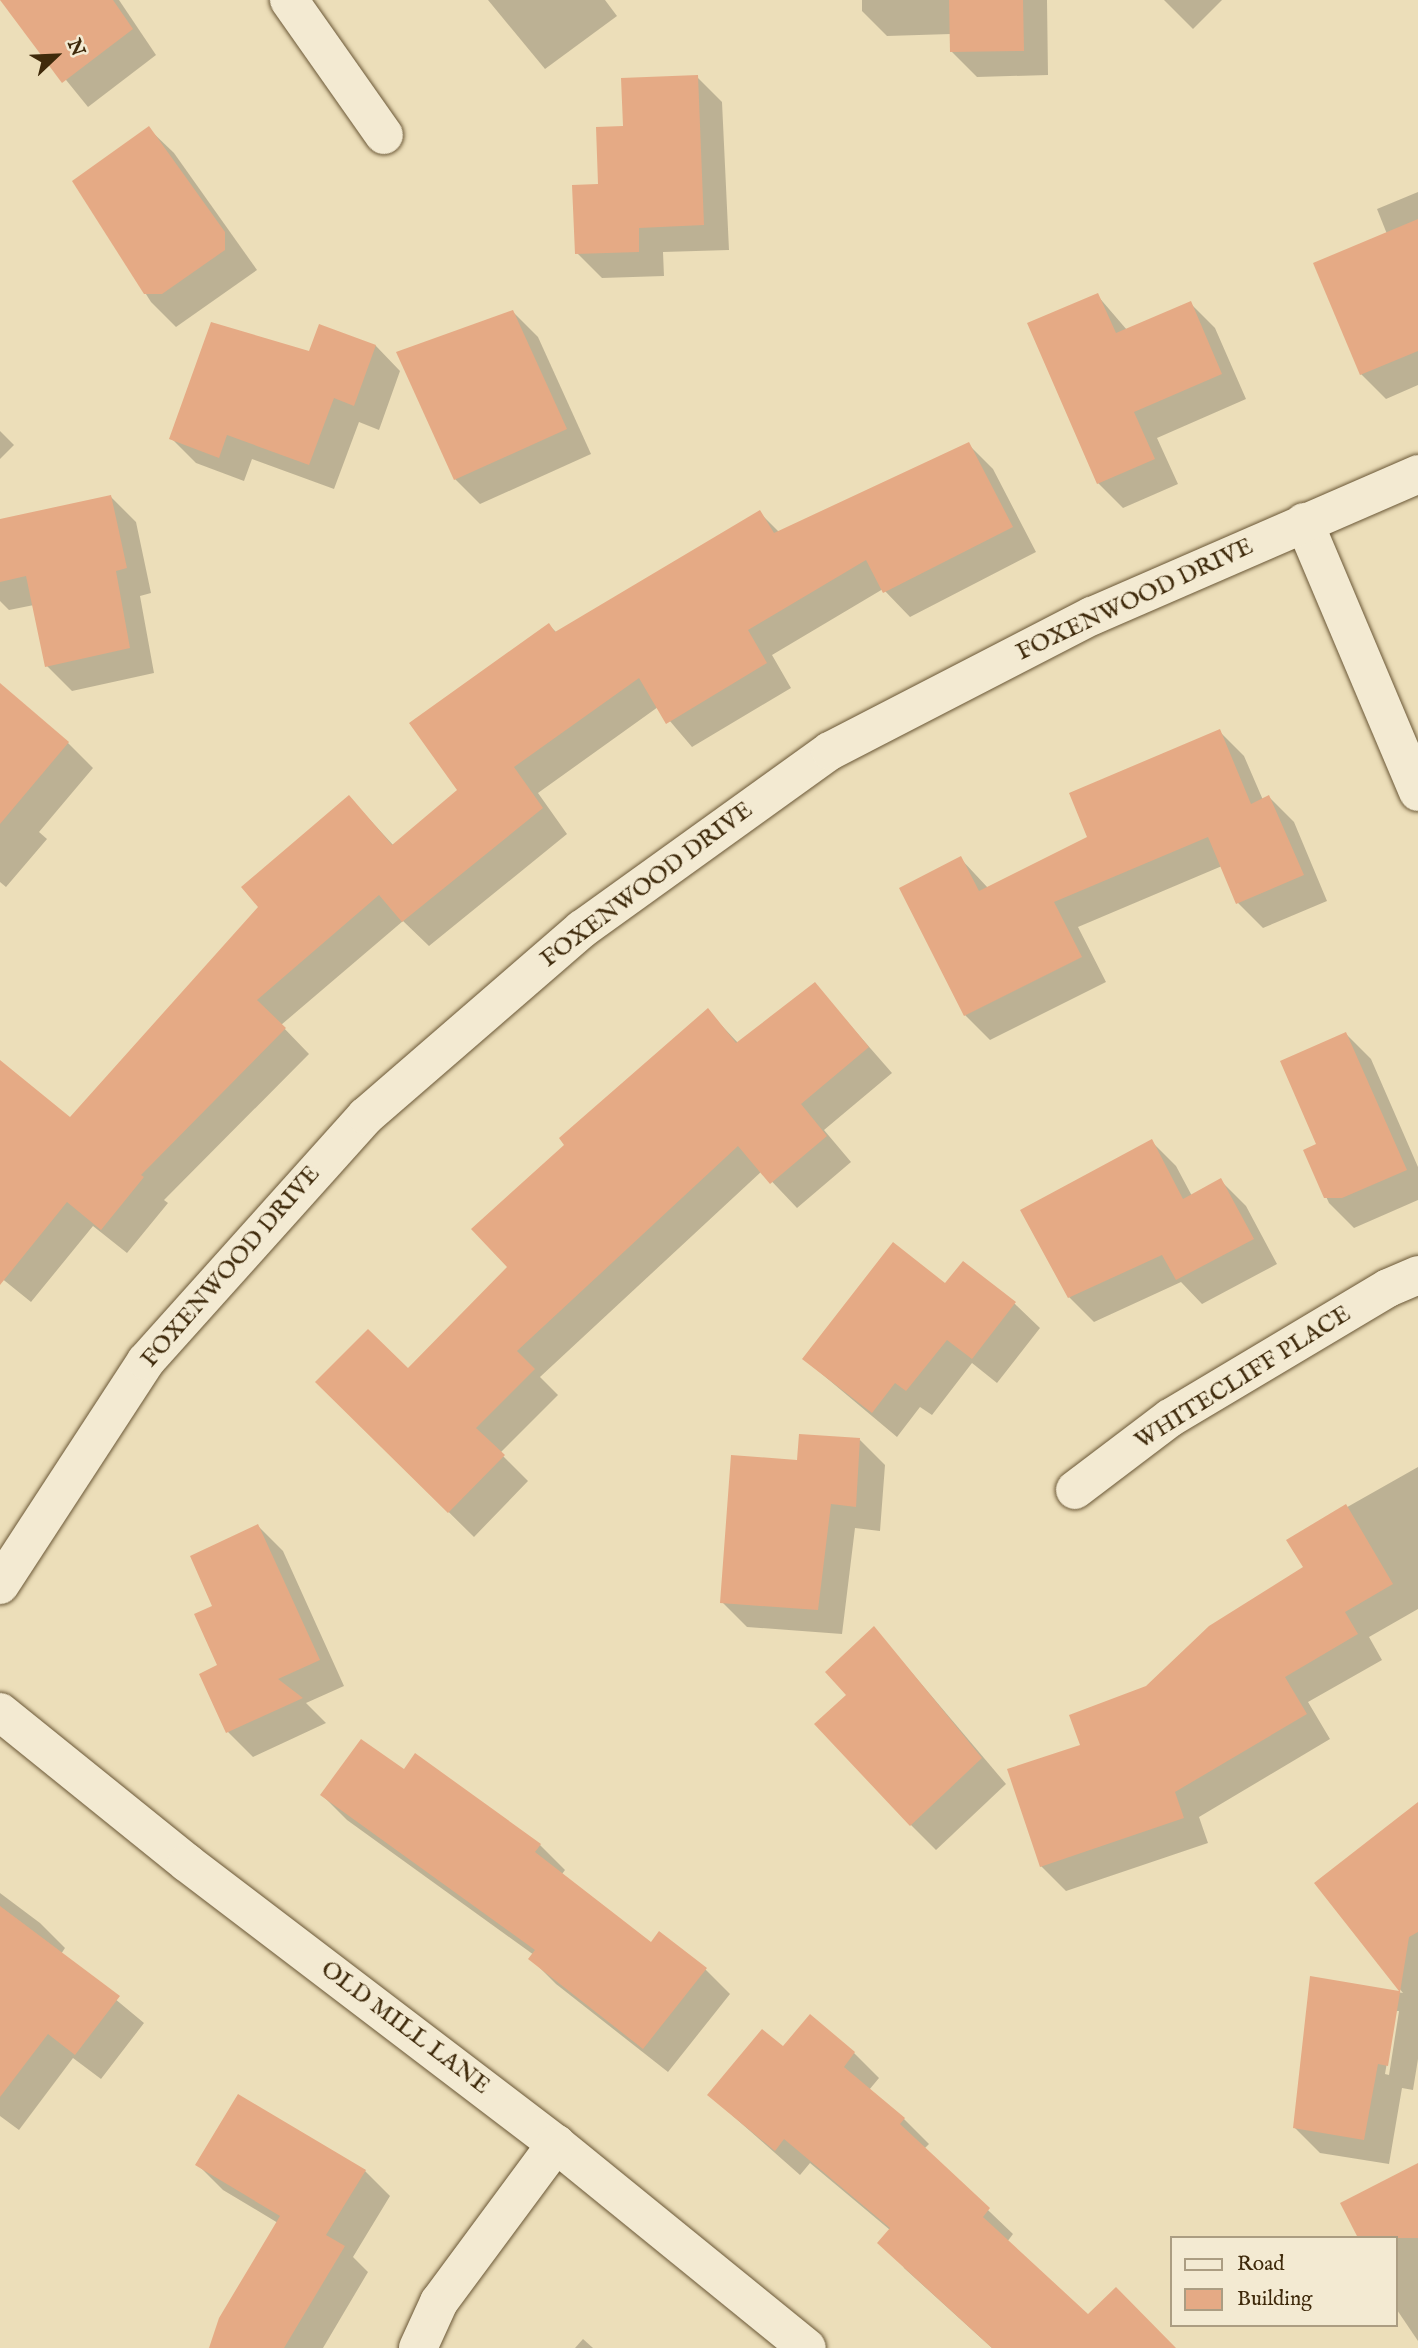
<!DOCTYPE html>
<html>
<head>
<meta charset="utf-8">
<style>
	body { margin:0 }
	#map { position:relative; width:1418px; height:2348px; overflow:hidden; background:#ecdeb9; font-family:"IM FELL English",serif }
	div>[style] { position:absolute }
	.shadow>* { inset:0; background:#0003 }
	.building>* { inset:0; background:#e5aa85 }
	.roads { filter:drop-shadow(0 0 2px #6a5736) drop-shadow(0 0 2px #6a5736) }
	.street>* { height:38px; margin:-19px; padding:0 19px; transform-origin:19px; border-radius:19px; background:#f3ead2 }
	span { translate:-50% -50%; white-space:nowrap; text-align:center; line-height:1.15; -webkit-text-stroke:6px #f3ead2; paint-order:stroke }
	.street-label { font-size:24px; color:#3f2a0b }
	.legend { position:absolute; left:1170px; top:2236px; width:228px; height:91px; box-sizing:border-box; background:#f3ead2; border:2px solid #ab9d82; margin:0; padding:9px 12px; list-style:none; font-size:21px; color:#3f2a0b }
	.legend li { display:flex; align-items:center; gap:14px; height:35px }
	.legend b { width:35px; border:2px solid #ab9d82 }
	.north { position:absolute; left:21px; top:21px; width:70px; height:70px; -webkit-text-stroke:5px #f3ead2; paint-order:stroke; rotate:67deg; font-size:19px; font-weight:700; line-height:28px; text-align:center; color:#3f2a0b }
	.north::after { content:''; display:block; margin:auto; width:24px; height:32px; background:#3f2a0b; clip-path:polygon(50% 0,100% 100%,50% 72%,0 100%) }
</style>
</head>
<body>
<div id="map">
	<div class="shadow">
		<i style="clip-path:polygon(1px 0,119px 0,156px 55px,88px 107px)"></i>
		<i style="clip-path:polygon(488px 0,605px 0,617px 16px,545px 69px)"></i>
		<i style="clip-path:polygon(862px 0,1047px 0,1048px 75px,977px 77px,952px 52px,951px 34px,887px 36px,862px 11px)"></i>
		<i style="clip-path:polygon(1164px 0,1222px 0,1193px 29px)"></i>
		<i style="clip-path:polygon(697px 77px,722px 102px,729px 250px,663px 252px,664px 276px,602px 278px,577px 253px,624px 128px)"></i>
		<i style="clip-path:polygon(149px 129px,174px 153px,257px 270px,176px 327px,151px 302px,74px 181px)"></i>
		<i style="clip-path:polygon(1418px 192px,1418px 385px,1386px 399px,1361px 374px,1387px 234px,1377px 209px)"></i>
		<i style="clip-path:polygon(1097px 295px,1127px 330px,1190px 303px,1215px 328px,1246px 399px,1157px 438px,1178px 484px,1123px 508px,1098px 483px)"></i>
		<i style="clip-path:polygon(513px 312px,538px 337px,591px 454px,480px 504px,455px 479px)"></i>
		<i style="clip-path:polygon(320px 327px,376px 346px,400px 371px,379px 430px,359px 422px,334px 489px,252px 459px,244px 481px,196px 463px,171px 438px,311px 353px)"></i>
		<i style="clip-path:polygon(0 431px,14px 445px,0 459px)"></i>
		<i style="clip-path:polygon(968px 444px,993px 469px,1036px 552px,910px 617px,883px 589px,772px 655px,791px 688px,692px 747px,658px 707px,538px 793px,567px 834px,429px 946px,403px 921px,281px 1025px,309px 1054px,164px 1200px,168px 1203px,127px 1253px,93px 1226px,31px 1302px,0 1277px,0 1084px,70px 1119px,260px 907px,349px 797px,394px 846px,459px 791px,549px 625px,557px 633px,759px 512px,779px 532px)"></i>
		<i style="clip-path:polygon(111px 497px,136px 522px,151px 593px,140px 596px,154px 673px,72px 691px,47px 666px,34px 605px,9px 610px,0 601px,0 521px)"></i>
		<i style="clip-path:polygon(0 715px,68px 743px,93px 768px,39px 832px,47px 839px,6px 887px,0 882px)"></i>
		<i style="clip-path:polygon(1219px 731px,1244px 756px,1263px 800px,1269px 797px,1294px 822px,1327px 901px,1263px 928px,1238px 903px,1222px 866px,1078px 927px,1106px 982px,990px 1040px,965px 1015px,961px 859px,988px 888px,1090px 838px)"></i>
		<i style="clip-path:polygon(815px 985px,892px 1073px,824px 1130px,851px 1162px,797px 1208px,762px 1171px,540px 1377px,558px 1395px,500px 1453px,528px 1481px,474px 1537px,317px 1382px,408px 1371px,509px 1268px,708px 1011px,739px 1044px)"></i>
		<i style="clip-path:polygon(1346px 1034px,1371px 1059px,1418px 1167px,1418px 1200px,1354px 1228px,1329px 1203px,1305px 1151px,1319px 1145px)"></i>
		<i style="clip-path:polygon(1151px 1141px,1176px 1166px,1192px 1196px,1221px 1181px,1246px 1206px,1277px 1264px,1202px 1304px,1181px 1282px,1094px 1322px,1069px 1297px)"></i>
		<i style="clip-path:polygon(946px 1286px,1015px 1304px,1040px 1328px,997px 1383px,972px 1363px,932px 1415px,920px 1407px,897px 1437px,804px 1359px)"></i>
		<i style="clip-path:polygon(860px 1440px,885px 1465px,880px 1531px,855px 1528px,842px 1634px,747px 1627px,722px 1602px,799px 1462px)"></i>
		<i style="clip-path:polygon(1418px 1467px,1418px 1609px,1369px 1637px,1382px 1660px,1308px 1702px,1330px 1739px,1199px 1817px,1208px 1843px,1066px 1891px,1041px 1866px,1082px 1746px,1147px 1688px,1305px 1568px,1289px 1540px)"></i>
		<i style="clip-path:polygon(258px 1526px,283px 1551px,344px 1686px,306px 1703px,326px 1723px,253px 1757px,228px 1732px,214px 1607px)"></i>
		<i style="clip-path:polygon(874px 1628px,1006px 1784px,936px 1850px,911px 1825px)"></i>
		<i style="clip-path:polygon(404px 1771px,540px 1845px,565px 1870px,562px 1874px,651px 1944px,705px 1969px,730px 1994px,668px 2072px,556px 1984px,531px 1959px,534px 1955px,347px 1820px,322px 1795px)"></i>
		<i style="clip-path:polygon(evenodd,1418px 1804px,1418px 2059px,1413px 2090px,1402px 2088px,1389px 2164px,1320px 2153px,1295px 2128px,1311px 1978px,1403px 1993px,1316px 1884px,1418px 1804px,1396px 2011px,1399px 2011px,1389px 2075px,1385px 2074px,1396px 2011px)"></i>
		<i style="clip-path:polygon(0 1893px,40px 1923px,65px 1948px,61px 1954px,144px 2023px,101px 2079px,73px 2058px,19px 2130px,0 2116px)"></i>
		<i style="clip-path:polygon(783px 2048px,854px 2053px,879px 2078px,869px 2090px,904px 2119px,929px 2144px,924px 2149px,1013px 2234px,1007px 2242px,1088px 2317px,1174px 2348px,992px 2348px,904px 2268px,890px 2230px,810px 2163px,800px 2175px,709px 2095px)"></i>
		<i style="clip-path:polygon(198px 2165px,365px 2171px,390px 2196px,353px 2257px,368px 2272px,323px 2348px,211px 2348px,278px 2223px,223px 2190px)"></i>
		<i style="clip-path:polygon(1418px 2165px,1418px 2341px,1395px 2307px,1395px 2238px)"></i>
		<i style="clip-path:polygon(583px 2339px,593px 2348px,575px 2348px)"></i>
	</div>
	<div class="building">
		<i style="clip-path:polygon(0 0,113px 0,133px 29px,62px 83px)"></i>
		<i style="clip-path:polygon(949px 0,1023px 0,1024px 51px,950px 52px)"></i>
		<i style="clip-path:polygon(698px 75px,704px 225px,639px 228px,639px 252px,575px 254px,572px 185px,598px 184px,596px 127px,623px 126px,621px 78px)"></i>
		<i style="clip-path:polygon(149px 126px,225px 232px,225px 250px,162px 294px,144px 294px,72px 181px)"></i>
		<i style="clip-path:polygon(1418px 219px,1418px 351px,1360px 375px,1313px 263px)"></i>
		<i style="clip-path:polygon(1098px 293px,1116px 333px,1191px 301px,1222px 374px,1134px 412px,1155px 459px,1097px 484px,1027px 323px)"></i>
		<i style="clip-path:polygon(513px 310px,567px 429px,454px 480px,396px 352px)"></i>
		<i style="clip-path:polygon(211px 322px,309px 351px,319px 324px,376px 345px,354px 406px,334px 398px,309px 465px,227px 435px,219px 458px,169px 439px)"></i>
		<i style="clip-path:polygon(969px 442px,1013px 527px,883px 593px,866px 560px,748px 630px,767px 663px,666px 724px,639px 678px,514px 767px,543px 808px,402px 922px,379px 895px,257px 1000px,286px 1028px,141px 1175px,144px 1177px,101px 1230px,67px 1202px,0 1285px,0 1060px,70px 1117px,258px 907px,241px 887px,349px 795px,392px 845px,457px 790px,409px 723px,549px 623px,555px 632px,760px 510px,774px 533px)"></i>
		<i style="clip-path:polygon(111px 495px,127px 568px,116px 571px,130px 648px,45px 667px,26px 576px,0 582px,0 519px)"></i>
		<i style="clip-path:polygon(0 683px,69px 742px,0 824px)"></i>
		<i style="clip-path:polygon(1220px 729px,1251px 804px,1269px 795px,1304px 875px,1236px 904px,1208px 837px,1054px 902px,1082px 957px,964px 1016px,899px 888px,961px 856px,979px 891px,1087px 837px,1069px 793px)"></i>
		<i style="clip-path:polygon(815px 982px,869px 1047px,801px 1104px,827px 1136px,770px 1184px,738px 1146px,517px 1351px,535px 1369px,476px 1428px,505px 1455px,448px 1513px,315px 1382px,368px 1329px,408px 1368px,507px 1267px,471px 1229px,564px 1145px,559px 1138px,708px 1008px,736px 1043px)"></i>
		<i style="clip-path:polygon(1346px 1032px,1407px 1170px,1342px 1198px,1324px 1198px,1303px 1150px,1316px 1144px,1280px 1061px)"></i>
		<i style="clip-path:polygon(1152px 1139px,1183px 1199px,1221px 1178px,1254px 1239px,1176px 1280px,1162px 1255px,1068px 1298px,1020px 1210px)"></i>
		<i style="clip-path:polygon(893px 1242px,945px 1283px,963px 1261px,1016px 1302px,972px 1359px,947px 1340px,906px 1391px,895px 1383px,872px 1413px,802px 1359px)"></i>
		<i style="clip-path:polygon(799px 1434px,860px 1438px,856px 1507px,831px 1504px,818px 1610px,720px 1603px,731px 1455px,797px 1460px)"></i>
		<i style="clip-path:polygon(1346px 1504px,1393px 1584px,1345px 1612px,1358px 1634px,1285px 1677px,1307px 1714px,1175px 1792px,1184px 1818px,1040px 1867px,1007px 1769px,1080px 1745px,1069px 1715px,1146px 1686px,1209px 1626px,1303px 1567px,1286px 1540px)"></i>
		<i style="clip-path:polygon(258px 1524px,320px 1660px,278px 1679px,303px 1698px,226px 1733px,199px 1674px,217px 1665px,194px 1614px,212px 1606px,190px 1556px)"></i>
		<i style="clip-path:polygon(874px 1626px,982px 1758px,910px 1826px,814px 1724px,846px 1695px,825px 1672px)"></i>
		<i style="clip-path:polygon(361px 1739px,404px 1769px,415px 1753px,541px 1844px,535px 1852px,651px 1942px,659px 1931px,707px 1968px,643px 2049px,528px 1959px,535px 1950px,320px 1795px)"></i>
		<i style="clip-path:polygon(1418px 1802px,1418px 1932px,1409px 1937px,1388px 2066px,1378px 2064px,1364px 2140px,1293px 2128px,1310px 1976px,1399px 1991px,1314px 1883px)"></i>
		<i style="clip-path:polygon(0 1906px,120px 1996px,75px 2055px,48px 2034px,0 2097px)"></i>
		<i style="clip-path:polygon(810px 2014px,855px 2052px,844px 2067px,905px 2118px,900px 2124px,990px 2208px,983px 2217px,1088px 2314px,1116px 2287px,1176px 2348px,992px 2348px,877px 2243px,890px 2228px,784px 2139px,775px 2151px,707px 2095px,762px 2029px,783px 2046px)"></i>
		<i style="clip-path:polygon(238px 2094px,366px 2170px,326px 2235px,345px 2246px,284px 2348px,209px 2348px,219px 2318px,280px 2216px,195px 2165px)"></i>
		<i style="clip-path:polygon(1418px 2163px,1418px 2238px,1358px 2238px,1340px 2203px)"></i>
	</div>
	<div class="roads">
		<div class="street">
			<i style="left:289px;top:0;width:165px;rotate:54.9deg"></i>
			<i style="left:1304px;top:522px;width:293px;rotate:67.1deg"></i>
			<i style="left:1075px;top:1490px;width:119px;rotate:-37.2deg"></i>
			<i style="left:1170px;top:1418px;width:254px;rotate:-30.8deg"></i>
			<i style="left:1388px;top:1288px;width:33px;rotate:-23deg"></i>
			<i style="left:0;top:1585px;width:267px;rotate:-56.9deg"></i>
			<i style="left:146px;top:1361px;width:329px;rotate:-48.1deg"></i>
			<i style="left:366px;top:1116px;width:286px;rotate:-40.9deg"></i>
			<i style="left:582px;top:929px;width:305px;rotate:-35.7deg"></i>
			<i style="left:830px;top:751px;width:295px;rotate:-27.3deg"></i>
			<i style="left:1092px;top:616px;width:356px;rotate:-23.5deg"></i>
			<i style="left:0;top:1712px;width:240px;rotate:38.9deg"></i>
			<i style="left:187px;top:1863px;width:464px;rotate:37.3deg"></i>
			<i style="left:556px;top:2144px;width:323px;rotate:39.1deg"></i>
			<i style="left:418px;top:2348px;width:51px;rotate:-65.5deg"></i>
			<i style="left:439px;top:2302px;width:197px;rotate:-53.5deg"></i>
		</div>
	</div>
	<div class="street-label">
		<span style="left:1135px;top:600px;rotate:-25deg">FOXENWOOD DRIVE</span>
		<span style="left:647px;top:885px;rotate:-37deg">FOXENWOOD DRIVE</span>
		<span style="left:231px;top:1267px;rotate:-49deg">FOXENWOOD DRIVE</span>
		<span style="left:1243px;top:1378px;rotate:-32deg">WHITECLIFF PLACE</span>
		<span style="left:405px;top:2028px;rotate:37deg">OLD MILL LANE</span>
	</div>
	<ul class="legend">
	<li><b style="height:9px;background:#f3ead2"></b>Road</li>
	<li><b style="height:19px;background:#e5aa85"></b>Building</li>
	</ul>
	<div class="north">N</div>
</div>
</body>
</html>
